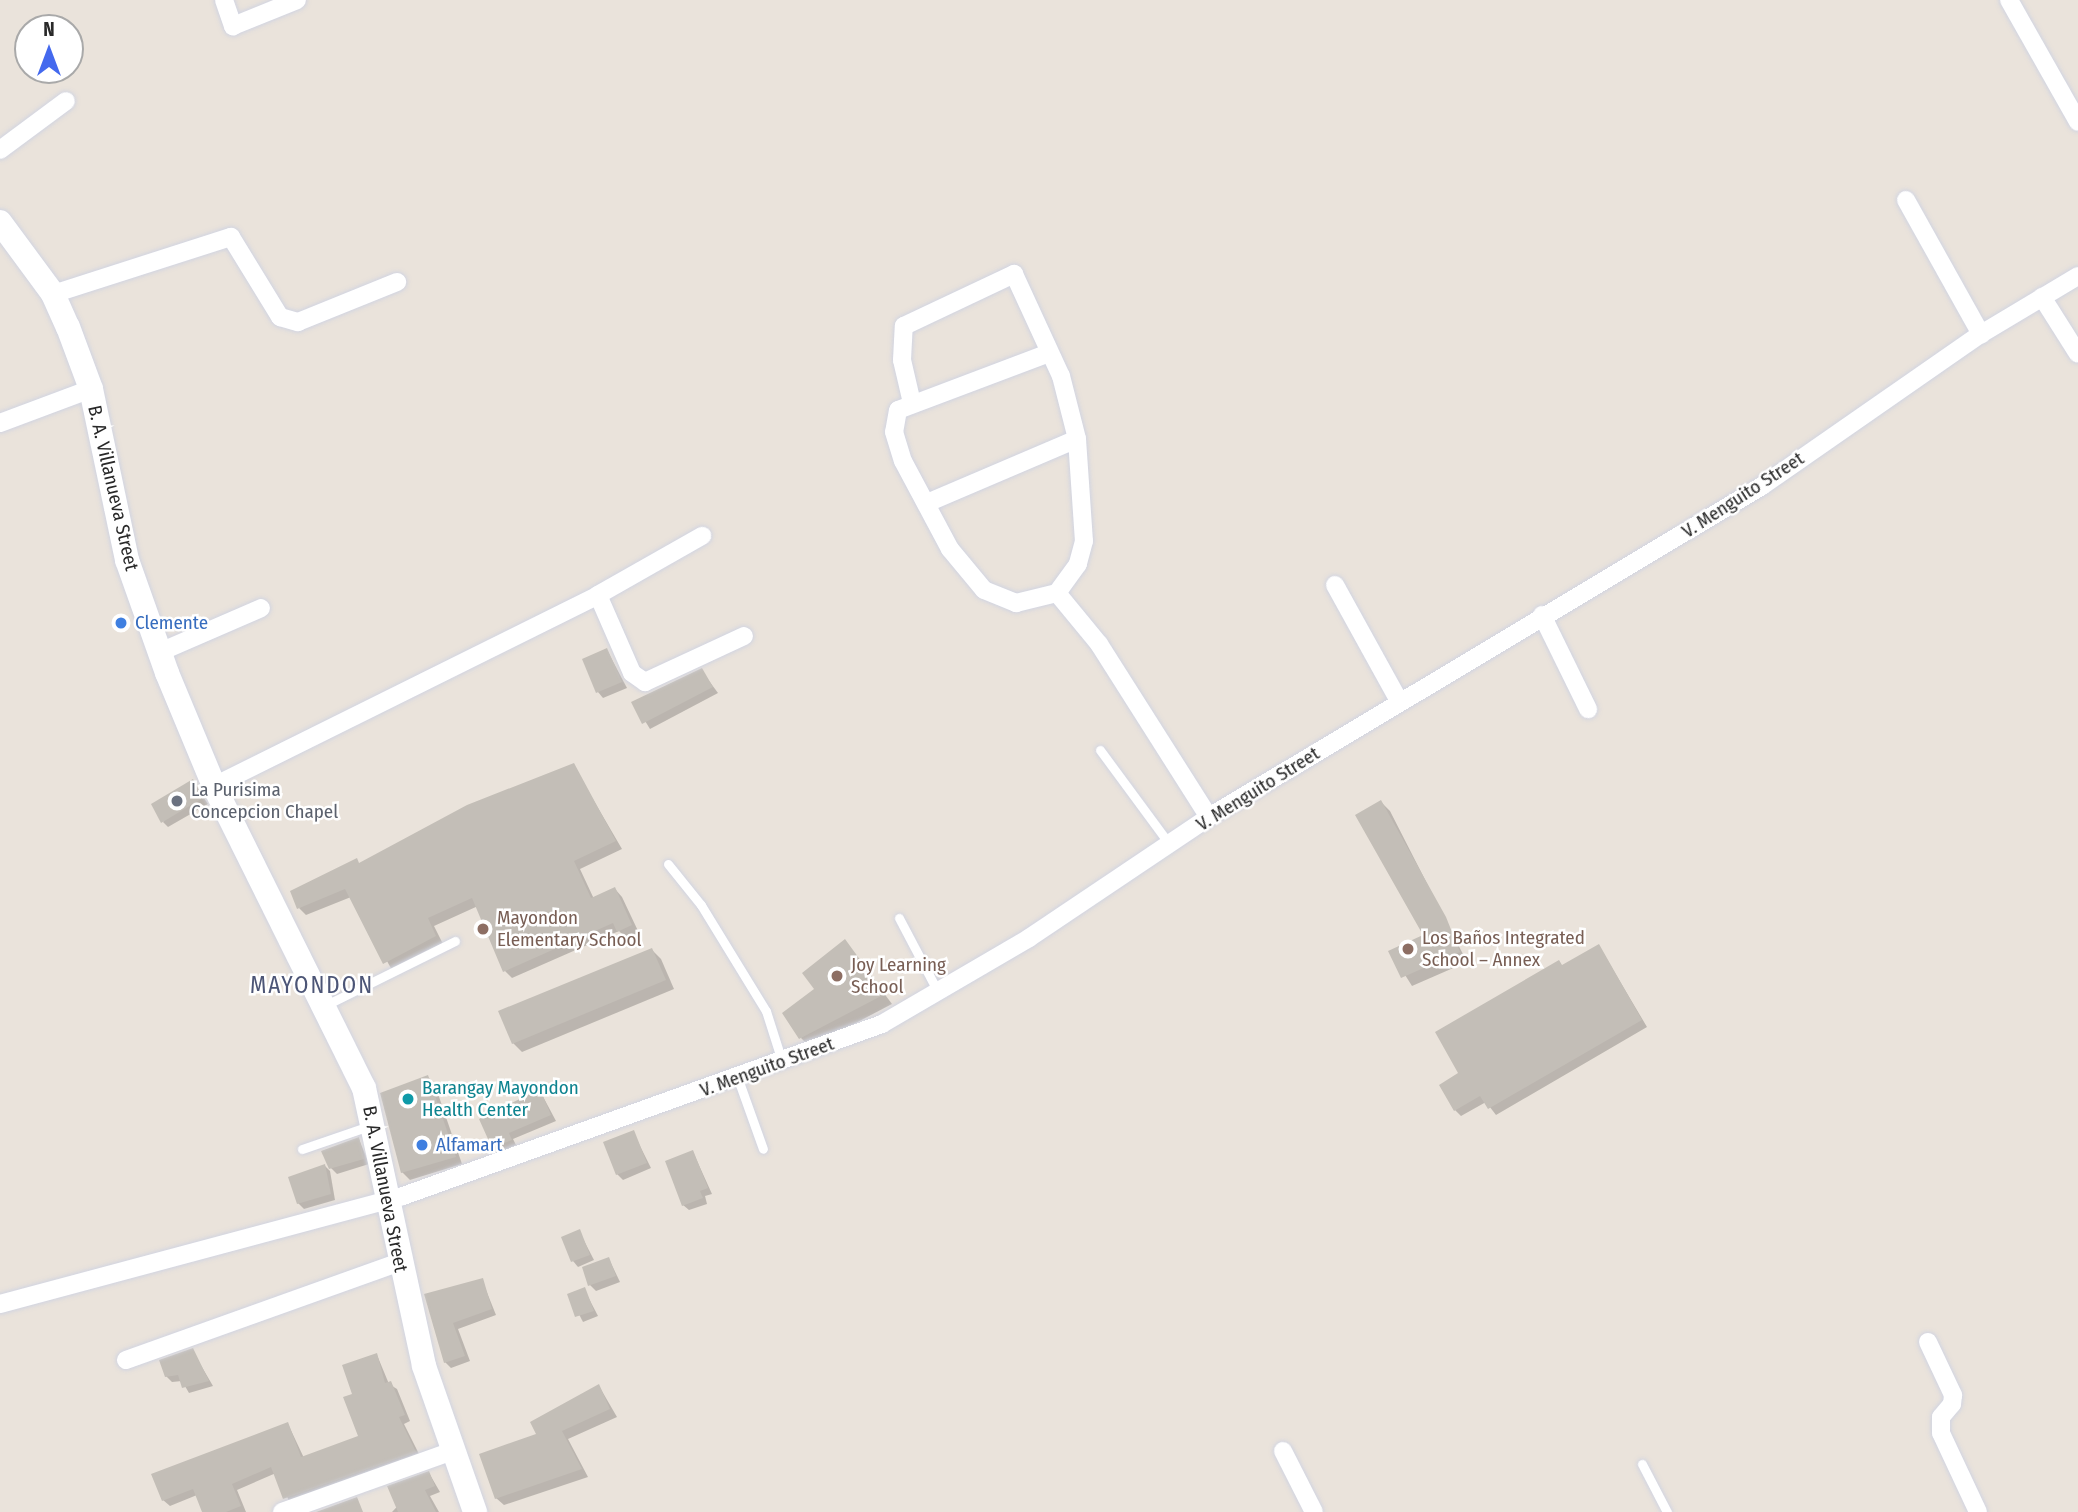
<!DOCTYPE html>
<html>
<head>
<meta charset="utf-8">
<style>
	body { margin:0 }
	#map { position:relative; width:2078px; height:1512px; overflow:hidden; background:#eae3db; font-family:"Fira Sans Condensed",sans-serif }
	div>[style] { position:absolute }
	.shadow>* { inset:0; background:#0003 }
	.building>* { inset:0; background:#c3beb7 }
	.roads { filter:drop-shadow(0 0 2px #d1d4e1) drop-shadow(0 0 2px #d1d4e1) }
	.lane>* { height:9px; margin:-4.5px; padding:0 4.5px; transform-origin:4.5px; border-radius:4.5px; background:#fff }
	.street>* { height:18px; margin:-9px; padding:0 9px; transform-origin:9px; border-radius:9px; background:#fff }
	.secondary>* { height:24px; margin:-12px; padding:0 12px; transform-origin:12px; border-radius:12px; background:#fff }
	.dots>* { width:19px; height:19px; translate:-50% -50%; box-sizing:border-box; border:4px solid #fff; border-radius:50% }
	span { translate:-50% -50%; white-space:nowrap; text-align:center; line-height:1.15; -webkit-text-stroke:5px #fff; paint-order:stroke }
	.street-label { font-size:19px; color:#292929 }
	.shop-label { font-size:19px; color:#366cbe }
	.left { translate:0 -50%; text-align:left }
	.worship-label { font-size:19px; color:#5b616d }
	.education-label { font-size:19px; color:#785e54 }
	.culture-label { font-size:19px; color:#0d838f }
	.quarter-label { font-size:23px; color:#4c5576; letter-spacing:2px }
	.north { position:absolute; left:14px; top:14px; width:70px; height:70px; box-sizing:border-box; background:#fff; border:2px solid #a9a9a9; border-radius:50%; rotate:0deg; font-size:19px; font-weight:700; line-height:28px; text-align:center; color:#292929 }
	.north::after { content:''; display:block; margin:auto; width:24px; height:32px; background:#4469ee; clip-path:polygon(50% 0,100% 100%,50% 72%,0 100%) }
</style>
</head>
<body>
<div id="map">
	<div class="shadow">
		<i style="clip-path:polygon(607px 650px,627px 688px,603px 698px,598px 692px)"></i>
		<i style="clip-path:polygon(701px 670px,718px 693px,650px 729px,634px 703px)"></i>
		<i style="clip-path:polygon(573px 765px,622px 849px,580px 869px,594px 899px,615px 889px,622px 897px,639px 933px,626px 938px,619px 931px,512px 978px,505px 971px,478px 906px,434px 926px,443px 944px,392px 970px,351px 897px,306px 915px,299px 908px,360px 864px)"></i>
		<i style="clip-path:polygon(193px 781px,208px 804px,168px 827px,163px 822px)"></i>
		<i style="clip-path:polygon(1381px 802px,1390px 811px,1467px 962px,1412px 986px,1390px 951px,1426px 936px)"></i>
		<i style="clip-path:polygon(845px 941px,892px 1004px,810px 1047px,801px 1038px,816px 989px)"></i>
		<i style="clip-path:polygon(1599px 946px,1647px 1027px,1496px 1115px,1486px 1102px,1461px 1116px,1455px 1110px,1461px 1074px,1563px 967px)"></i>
		<i style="clip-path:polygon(652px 950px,661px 959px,674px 989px,522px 1052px,513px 1043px)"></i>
		<i style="clip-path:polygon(428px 1077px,435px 1085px,462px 1164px,410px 1180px,402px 1172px)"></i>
		<i style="clip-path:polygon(540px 1091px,556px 1121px,513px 1139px,516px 1145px,499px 1153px,493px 1147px)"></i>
		<i style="clip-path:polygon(633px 1132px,651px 1168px,623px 1180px,617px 1174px)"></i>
		<i style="clip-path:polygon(359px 1139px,369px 1164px,337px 1174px,331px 1168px)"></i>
		<i style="clip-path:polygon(693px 1152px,712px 1194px,705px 1196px,707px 1204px,689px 1210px,683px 1205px)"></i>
		<i style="clip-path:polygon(325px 1166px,330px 1171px,335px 1200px,304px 1209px,298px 1203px)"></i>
		<i style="clip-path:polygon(579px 1231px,594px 1260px,578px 1267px,573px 1261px)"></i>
		<i style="clip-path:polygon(609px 1259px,620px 1282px,596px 1291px,590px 1285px)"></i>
		<i style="clip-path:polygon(482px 1280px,496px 1315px,458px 1329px,470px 1361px,451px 1368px,445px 1362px,426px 1296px)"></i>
		<i style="clip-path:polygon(584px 1289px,598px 1316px,583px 1322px,569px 1295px)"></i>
		<i style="clip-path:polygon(192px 1350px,213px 1386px,189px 1393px,182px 1381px,172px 1382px,166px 1376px)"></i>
		<i style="clip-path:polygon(377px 1355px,389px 1384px,397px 1389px,410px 1421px,404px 1424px,421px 1458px,291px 1505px,276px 1473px,237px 1490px,246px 1512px,204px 1512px,197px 1495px,170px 1506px,163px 1500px,288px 1424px,304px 1458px,360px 1437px,354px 1395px)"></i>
		<i style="clip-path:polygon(599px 1386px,617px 1417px,568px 1439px,588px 1477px,504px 1505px,496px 1498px,538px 1435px)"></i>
		<i style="clip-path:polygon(429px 1473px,440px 1492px,430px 1496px,439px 1512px,392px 1512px)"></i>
	</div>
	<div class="building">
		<i style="clip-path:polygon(607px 648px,622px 682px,596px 693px,582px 659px)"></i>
		<i style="clip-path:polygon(702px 668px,713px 687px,642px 724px,631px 702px)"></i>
		<i style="clip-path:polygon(574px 763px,616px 841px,574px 861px,591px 898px,615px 887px,632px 925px,617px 932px,613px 923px,503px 972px,472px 898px,428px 918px,436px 936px,383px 964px,345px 889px,297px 909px,290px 891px,357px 858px,359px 863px,467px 805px)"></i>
		<i style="clip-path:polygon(193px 779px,203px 798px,161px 823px,151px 804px)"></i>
		<i style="clip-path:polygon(1381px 800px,1446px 917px,1460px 952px,1401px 978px,1388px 951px,1423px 935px,1355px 815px)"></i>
		<i style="clip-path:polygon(845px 939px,885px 994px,799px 1039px,782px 1013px,814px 989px,802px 973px)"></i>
		<i style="clip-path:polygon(1599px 944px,1642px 1020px,1488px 1109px,1480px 1096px,1454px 1111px,1439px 1085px,1458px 1073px,1435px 1032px,1559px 960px,1562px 965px)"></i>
		<i style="clip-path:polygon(652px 948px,666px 980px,512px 1044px,498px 1011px)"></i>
		<i style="clip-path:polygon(428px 1075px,456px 1157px,401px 1173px,380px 1093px)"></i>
		<i style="clip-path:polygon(540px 1089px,551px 1115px,509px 1133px,512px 1140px,492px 1148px,479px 1119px)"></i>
		<i style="clip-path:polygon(634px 1130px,647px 1163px,616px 1175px,603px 1142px)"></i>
		<i style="clip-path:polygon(359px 1137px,364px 1159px,329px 1169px,321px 1151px)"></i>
		<i style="clip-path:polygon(693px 1150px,708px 1188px,700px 1191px,703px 1198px,682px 1206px,665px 1161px)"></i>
		<i style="clip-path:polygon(325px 1164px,331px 1194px,297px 1204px,288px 1177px)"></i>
		<i style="clip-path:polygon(580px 1229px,590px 1255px,571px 1262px,561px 1237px)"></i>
		<i style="clip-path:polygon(609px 1257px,616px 1276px,588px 1286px,582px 1267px)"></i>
		<i style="clip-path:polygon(483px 1278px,492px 1309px,453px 1323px,465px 1356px,444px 1363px,424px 1294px)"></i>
		<i style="clip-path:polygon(585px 1287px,594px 1311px,575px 1317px,567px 1294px)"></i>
		<i style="clip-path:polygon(193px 1348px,209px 1381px,182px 1388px,178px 1375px,165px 1377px,159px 1360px)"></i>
		<i style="clip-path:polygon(377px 1353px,385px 1383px,391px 1381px,405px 1415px,399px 1417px,416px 1452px,283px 1499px,271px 1467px,232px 1484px,241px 1506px,226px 1512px,202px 1512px,193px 1489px,162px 1501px,151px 1474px,288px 1422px,301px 1457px,358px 1436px,343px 1397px,352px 1394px,342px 1365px)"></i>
		<i style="clip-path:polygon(599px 1384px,610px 1409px,562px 1431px,582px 1469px,495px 1499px,479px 1454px,536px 1434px,530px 1422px)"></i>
		<i style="clip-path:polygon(429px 1471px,435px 1486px,425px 1490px,436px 1512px,398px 1512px,387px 1486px)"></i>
		<i style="clip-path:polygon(357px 1497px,363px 1512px,316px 1512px)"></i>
	</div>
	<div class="roads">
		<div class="lane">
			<i style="left:1100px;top:750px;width:118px;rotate:53.6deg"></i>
			<i style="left:668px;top:864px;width:53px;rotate:51.2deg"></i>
			<i style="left:701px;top:905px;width:124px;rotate:58.5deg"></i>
			<i style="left:766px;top:1011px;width:52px;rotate:72.3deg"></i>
			<i style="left:899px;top:918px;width:84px;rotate:62.2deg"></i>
			<i style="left:326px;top:1005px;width:144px;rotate:-26.4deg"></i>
			<i style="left:738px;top:1079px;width:74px;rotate:70.3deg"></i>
			<i style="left:302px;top:1149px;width:71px;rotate:-18.9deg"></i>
			<i style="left:1642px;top:1464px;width:54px;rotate:62.5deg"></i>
		</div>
		<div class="street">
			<i style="left:224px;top:0;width:28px;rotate:71deg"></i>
			<i style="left:233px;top:26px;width:69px;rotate:-22.1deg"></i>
			<i style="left:2009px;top:0;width:140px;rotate:60.5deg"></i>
			<i style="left:0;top:150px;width:82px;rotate:-36.6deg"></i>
			<i style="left:1906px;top:200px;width:154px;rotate:60.8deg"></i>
			<i style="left:53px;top:294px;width:187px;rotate:-17.8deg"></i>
			<i style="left:231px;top:237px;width:94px;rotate:58.5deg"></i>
			<i style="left:280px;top:317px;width:19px;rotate:16deg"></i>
			<i style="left:298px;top:322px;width:107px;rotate:-22deg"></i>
			<i style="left:2042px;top:297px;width:67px;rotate:57.7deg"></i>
			<i style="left:1049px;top:353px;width:161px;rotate:159.3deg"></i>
			<i style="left:898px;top:410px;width:22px;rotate:100deg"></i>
			<i style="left:894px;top:432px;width:30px;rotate:73deg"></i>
			<i style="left:903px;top:461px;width:100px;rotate:61.9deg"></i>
			<i style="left:950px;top:549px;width:53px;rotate:50.3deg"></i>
			<i style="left:984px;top:590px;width:35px;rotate:22deg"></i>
			<i style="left:1016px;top:603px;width:42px;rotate:-13.7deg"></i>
			<i style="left:912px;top:403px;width:44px;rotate:-103.1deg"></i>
			<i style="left:902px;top:360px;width:34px;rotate:-87deg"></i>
			<i style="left:904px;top:326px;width:122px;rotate:-25.3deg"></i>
			<i style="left:1014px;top:274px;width:112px;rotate:65.3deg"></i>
			<i style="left:1061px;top:376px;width:65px;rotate:75.7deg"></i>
			<i style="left:1077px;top:439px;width:102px;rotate:86.1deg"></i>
			<i style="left:1084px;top:541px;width:24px;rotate:105deg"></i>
			<i style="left:1078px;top:564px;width:36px;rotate:126deg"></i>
			<i style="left:1057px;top:593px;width:66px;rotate:50.5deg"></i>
			<i style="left:1099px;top:644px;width:205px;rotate:57.6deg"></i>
			<i style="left:0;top:423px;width:97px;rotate:-20.5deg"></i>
			<i style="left:927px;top:503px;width:163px;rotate:-23.1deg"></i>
			<i style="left:1335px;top:585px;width:132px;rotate:61.1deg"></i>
			<i style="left:598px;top:595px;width:85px;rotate:66.4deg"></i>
			<i style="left:632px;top:673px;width:16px;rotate:35deg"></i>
			<i style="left:645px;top:682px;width:109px;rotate:-24.9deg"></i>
			<i style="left:1542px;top:615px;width:105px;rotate:63.9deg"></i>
			<i style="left:160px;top:652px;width:110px;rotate:-23.5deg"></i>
			<i style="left:214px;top:786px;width:429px;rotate:-26.4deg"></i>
			<i style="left:598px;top:595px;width:120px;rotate:-29.6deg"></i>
			<i style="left:0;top:1304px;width:417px;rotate:-15deg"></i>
			<i style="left:403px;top:1196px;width:509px;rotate:-19.75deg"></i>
			<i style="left:882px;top:1024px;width:170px;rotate:-30.3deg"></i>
			<i style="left:1029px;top:938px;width:217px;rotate:-33.9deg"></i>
			<i style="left:1209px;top:817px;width:644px;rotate:-30.9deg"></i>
			<i style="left:1762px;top:486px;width:267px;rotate:-34.8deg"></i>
			<i style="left:1981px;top:334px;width:113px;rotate:-30.9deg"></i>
			<i style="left:1928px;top:1342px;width:59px;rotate:64.7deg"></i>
			<i style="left:1953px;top:1395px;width:9px;rotate:96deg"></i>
			<i style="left:1952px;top:1404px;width:17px;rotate:130deg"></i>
			<i style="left:1941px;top:1417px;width:16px;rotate:90deg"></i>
			<i style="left:1941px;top:1433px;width:87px;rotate:64.9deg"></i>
			<i style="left:126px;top:1360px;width:291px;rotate:-19.7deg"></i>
			<i style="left:1283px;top:1451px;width:68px;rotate:63.1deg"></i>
			<i style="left:282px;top:1512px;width:184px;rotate:-19.7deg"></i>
		</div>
		<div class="secondary">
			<i style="left:0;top:222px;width:89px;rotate:53.6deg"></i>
			<i style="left:53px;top:294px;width:36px;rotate:66deg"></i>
			<i style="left:68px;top:327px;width:66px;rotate:69.6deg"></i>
			<i style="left:91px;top:389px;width:175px;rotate:78.1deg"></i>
			<i style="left:127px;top:560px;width:120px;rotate:70.5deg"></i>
			<i style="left:167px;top:673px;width:122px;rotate:67.4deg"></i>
			<i style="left:214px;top:786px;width:337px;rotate:63.6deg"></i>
			<i style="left:364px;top:1088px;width:284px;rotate:77.8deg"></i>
			<i style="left:424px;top:1366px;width:155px;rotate:70.7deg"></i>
		</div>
	</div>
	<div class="dots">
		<i style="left:121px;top:623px;background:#3f7fe0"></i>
		<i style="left:177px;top:801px;background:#6b7280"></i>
		<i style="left:483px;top:929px;background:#8d6e63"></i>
		<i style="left:1408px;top:949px;background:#8d6e63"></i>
		<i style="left:837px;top:976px;background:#8d6e63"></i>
		<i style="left:408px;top:1099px;background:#0f9aa8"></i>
		<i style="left:422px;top:1145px;background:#3f7fe0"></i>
	</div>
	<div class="street-label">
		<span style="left:113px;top:488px;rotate:77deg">B. A. Villanueva Street</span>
		<span style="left:1743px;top:495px;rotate:-33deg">V. Menguito Street</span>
		<span style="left:1258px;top:789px;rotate:-32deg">V. Menguito Street</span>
		<span style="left:767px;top:1067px;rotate:-20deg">V. Menguito Street</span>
		<span style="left:385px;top:1189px;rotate:79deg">B. A. Villanueva Street</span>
	</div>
	<div class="shop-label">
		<span class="left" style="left:135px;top:623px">Clemente</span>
		<span class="left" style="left:436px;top:1145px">Alfamart</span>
	</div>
	<div class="worship-label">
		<span class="left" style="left:191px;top:801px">La Purisima<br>Concepcion Chapel</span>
	</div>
	<div class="education-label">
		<span class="left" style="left:497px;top:929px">Mayondon<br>Elementary School</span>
		<span class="left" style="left:1422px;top:949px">Los Baños Integrated<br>School – Annex</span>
		<span class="left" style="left:851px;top:976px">Joy Learning<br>School</span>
	</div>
	<div class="culture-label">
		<span class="left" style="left:422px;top:1099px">Barangay Mayondon<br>Health Center</span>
	</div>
	<div class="quarter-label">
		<span style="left:312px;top:985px">MAYONDON</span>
	</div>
	<div class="north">N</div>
</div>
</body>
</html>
